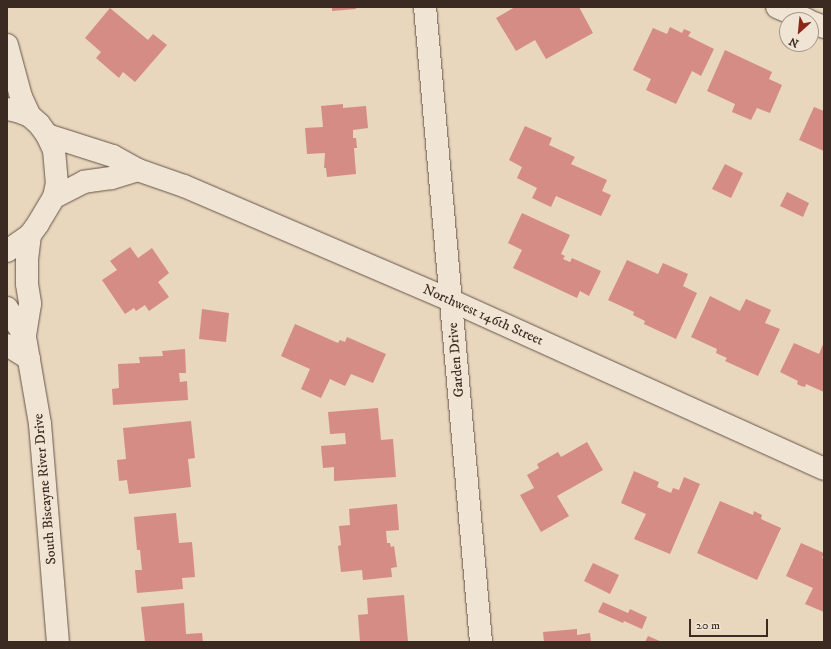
<!DOCTYPE html>
<html>
<head>
<meta charset="utf-8">
<style>
	body { margin:0 }
	#map { position:relative; width:831px; height:649px; overflow:hidden; background:#e8d6bd; font-family:"IM FELL DW Pica",serif }
	div>[style] { position:absolute }
	.building>* { inset:0; background:#d58c84 }
	.roads { filter:drop-shadow(0 0 1px #665548) drop-shadow(0 0 1px #665548) }
	.street>* { height:22px; margin:-11px; padding:0 11px; transform-origin:11px; border-radius:11px; background:#f0e4d4 }
	.secondary>* { height:22px; margin:-11px; padding:0 11px; transform-origin:11px; border-radius:11px; background:#f0e4d4 }
	span { translate:-50% -50%; white-space:nowrap; text-align:center; line-height:1.15; -webkit-text-stroke:4px #f0e4d4; paint-order:stroke }
	.street-label { font-size:14px; color:#3a2a21 }
	.frame { position:absolute; inset:0; border:8px solid #3a2a21; pointer-events:none }
	.north { position:absolute; left:779px; top:12px; width:40px; height:40px; box-sizing:border-box; background:#f0e4d4; border:1px solid #a79a8c; border-radius:50%; rotate:207deg; font-size:11px; font-weight:700; line-height:16px; text-align:center; color:#3a2a21 }
	.north::after { content:''; display:block; margin:auto; width:14px; height:18px; background:#8f2418; clip-path:polygon(50% 0,100% 100%,50% 72%,0 100%) }
	.scale { position:absolute; left:689px; top:619px; width:79px; height:18px; box-sizing:border-box; border:2px solid #3a2a21; border-top:0; padding-left:5px; font-size:12px; line-height:14px; white-space:nowrap; color:#3a2a21; -webkit-text-stroke:3px #f0e4d4; paint-order:stroke }
</style>
</head>
<body>
<div id="map">
	<div class="building">
		<i style="clip-path:polygon(332px 7px,356px 7px,356px 9px,332px 11px)"></i>
		<i style="clip-path:polygon(515px 7px,579px 7px,593px 33px,546px 59px,535px 40px,516px 51px,496px 18px)"></i>
		<i style="clip-path:polygon(110px 8px,148px 40px,153px 34px,167px 45px,135px 82px,123px 72px,119px 78px,96px 58px,101px 52px,85px 38px)"></i>
		<i style="clip-path:polygon(670px 27px,682px 33px,684px 29px,691px 32px,688px 36px,714px 49px,701px 76px,692px 71px,676px 104px,646px 90px,651px 79px,633px 70px,653px 28px,667px 34px)"></i>
		<i style="clip-path:polygon(725px 50px,772px 72px,769px 79px,782px 85px,770px 113px,757px 108px,751px 120px,732px 112px,735px 104px,707px 91px)"></i>
		<i style="clip-path:polygon(343px 104px,343px 108px,366px 106px,368px 128px,353px 130px,353px 138px,356px 138px,357px 148px,354px 148px,356px 174px,327px 177px,326px 168px,324px 168px,325px 153px,307px 154px,305px 128px,323px 127px,321px 106px)"></i>
		<i style="clip-path:polygon(814px 107px,824px 111px,824px 151px,799px 140px)"></i>
		<i style="clip-path:polygon(525px 126px,552px 138px,549px 145px,575px 157px,571px 164px,607px 180px,602px 191px,611px 195px,601px 216px,556px 196px,551px 207px,532px 198px,537px 188px,517px 178px,522px 167px,509px 160px)"></i>
		<i style="clip-path:polygon(725px 164px,743px 173px,731px 198px,712px 189px)"></i>
		<i style="clip-path:polygon(787px 192px,809px 203px,803px 217px,780px 206px)"></i>
		<i style="clip-path:polygon(522px 213px,570px 235px,561px 254px,565px 256px,563px 259px,570px 262px,572px 258px,601px 271px,589px 296px,580px 291px,577px 298px,513px 268px,522px 250px,508px 243px)"></i>
		<i style="clip-path:polygon(130px 247px,138px 258px,152px 248px,169px 273px,158px 282px,169px 297px,149px 311px,145px 305px,136px 311px,134px 308px,125px 314px,102px 280px,117px 270px,110px 261px)"></i>
		<i style="clip-path:polygon(627px 260px,658px 274px,663px 263px,688px 274px,683px 286px,697px 293px,676px 339px,644px 324px,645px 321px,633px 315px,634px 312px,608px 300px)"></i>
		<i style="clip-path:polygon(710px 296px,740px 311px,746px 299px,771px 310px,765px 323px,780px 329px,758px 376px,725px 361px,727px 358px,716px 353px,717px 349px,691px 337px)"></i>
		<i style="clip-path:polygon(202px 309px,229px 313px,226px 342px,199px 339px)"></i>
		<i style="clip-path:polygon(295px 324px,338px 343px,340px 340px,345px 342px,347px 337px,386px 354px,373px 383px,351px 374px,345px 386px,330px 379px,321px 398px,301px 389px,310px 369px,281px 356px)"></i>
		<i style="clip-path:polygon(824px 342px,824px 392px,806px 384px,805px 387px,801px 386px,797px 384px,798px 381px,780px 372px,794px 343px,819px 354px)"></i>
		<i style="clip-path:polygon(185px 349px,186px 373px,179px 373px,180px 382px,187px 381px,188px 400px,113px 405px,112px 389px,119px 388px,118px 364px,140px 363px,139px 357px,163px 356px,162px 351px)"></i>
		<i style="clip-path:polygon(378px 408px,381px 440px,393px 439px,396px 477px,334px 481px,334px 467px,323px 468px,321px 446px,346px 444px,345px 433px,330px 434px,328px 412px)"></i>
		<i style="clip-path:polygon(191px 421px,195px 458px,188px 459px,191px 487px,129px 494px,127px 480px,119px 481px,117px 460px,126px 459px,123px 428px)"></i>
		<i style="clip-path:polygon(587px 442px,603px 470px,557px 496px,569px 516px,541px 532px,520px 495px,534px 488px,527px 475px,539px 468px,537px 464px,558px 452px,561px 457px)"></i>
		<i style="clip-path:polygon(634px 471px,659px 482px,657px 487px,671px 493px,673px 488px,679px 490px,684px 477px,700px 484px,670px 554px,634px 539px,646px 514px,621px 503px)"></i>
		<i style="clip-path:polygon(720px 501px,753px 515px,754px 511px,762px 515px,761px 519px,781px 528px,757px 580px,697px 553px)"></i>
		<i style="clip-path:polygon(397px 504px,399px 530px,386px 531px,387px 543px,390px 543px,391px 547px,394px 546px,397px 567px,391px 568px,392px 577px,363px 580px,362px 570px,341px 572px,338px 546px,341px 545px,339px 526px,350px 525px,349px 509px)"></i>
		<i style="clip-path:polygon(176px 513px,179px 543px,192px 542px,195px 577px,182px 578px,183px 589px,137px 593px,135px 570px,142px 570px,140px 550px,137px 550px,134px 517px)"></i>
		<i style="clip-path:polygon(801px 543px,824px 553px,822px 558px,824px 559px,824px 612px,805px 604px,813px 588px,786px 576px)"></i>
		<i style="clip-path:polygon(593px 563px,619px 575px,610px 594px,584px 581px)"></i>
		<i style="clip-path:polygon(404px 595px,408px 642px,360px 642px,358px 615px,368px 614px,367px 598px)"></i>
		<i style="clip-path:polygon(603px 602px,628px 613px,630px 609px,647px 617px,642px 629px,624px 621px,623px 623px,598px 612px)"></i>
		<i style="clip-path:polygon(184px 603px,186px 634px,202px 633px,203px 642px,145px 642px,141px 607px)"></i>
		<i style="clip-path:polygon(577px 629px,577px 635px,590px 633px,591px 642px,544px 642px,543px 632px)"></i>
		<i style="clip-path:polygon(648px 636px,662px 642px,645px 642px)"></i>
	</div>
	<div class="roads">
		<div class="street">
			<i style="left:425px;top:7px;width:637px;rotate:84.96deg"></i>
			<i style="left:777px;top:7px;width:33px;rotate:23deg"></i>
			<i style="left:811px;top:22px;width:14px;rotate:21deg"></i>
			<i style="left:47px;top:135px;width:69px;rotate:17.7deg"></i>
			<i style="left:113px;top:156px;width:29px;rotate:29deg"></i>
			<i style="left:138px;top:170px;width:28px;rotate:163deg"></i>
			<i style="left:111px;top:178px;width:27px;rotate:172deg"></i>
			<i style="left:84px;top:182px;width:34px;rotate:153deg"></i>
			<i style="left:138px;top:170px;width:49px;rotate:19.2deg"></i>
			<i style="left:184px;top:186px;width:289px;rotate:23.2deg"></i>
			<i style="left:450px;top:300px;width:410px;rotate:24.3deg"></i>
		</div>
		<div class="secondary">
			<i style="left:7px;top:45px;width:54px;rotate:74.9deg"></i>
			<i style="left:21px;top:97px;width:21px;rotate:65deg"></i>
			<i style="left:7px;top:109px;width:10px;rotate:11deg"></i>
			<i style="left:17px;top:111px;width:14px;rotate:21deg"></i>
			<i style="left:30px;top:116px;width:12px;rotate:42deg"></i>
			<i style="left:39px;top:124px;width:14px;rotate:54deg"></i>
			<i style="left:47px;top:135px;width:17px;rotate:65deg"></i>
			<i style="left:54px;top:150px;width:33px;rotate:85deg"></i>
			<i style="left:57px;top:183px;width:14px;rotate:102deg"></i>
			<i style="left:54px;top:197px;width:31px;rotate:121deg"></i>
			<i style="left:38px;top:224px;width:14px;rotate:126deg"></i>
			<i style="left:30px;top:235px;width:28px;rotate:145deg"></i>
			<i style="left:30px;top:235px;width:25px;rotate:97deg"></i>
			<i style="left:27px;top:260px;width:24px;rotate:90deg"></i>
			<i style="left:27px;top:284px;width:20px;rotate:81deg"></i>
			<i style="left:30px;top:304px;width:33px;rotate:99deg"></i>
			<i style="left:25px;top:337px;width:88px;rotate:80.2deg"></i>
			<i style="left:40px;top:424px;width:219px;rotate:85.3deg"></i>
			<i style="left:7px;top:308px;width:34px;rotate:58deg"></i>
			<i style="left:7px;top:345px;width:26px;rotate:32deg"></i>
		</div>
	</div>
	<div class="street-label">
		<span style="left:483px;top:315px;rotate:24deg">Northwest 146th Street</span>
		<span style="left:456px;top:360px;rotate:-95deg">Garden Drive</span>
		<span style="left:45px;top:489px;rotate:-95deg">South Biscayne River Drive</span>
	</div>
	<div class="frame"></div>
	<div class="north">N</div>
	<div class="scale">20 m</div>
</div>
</body>
</html>
